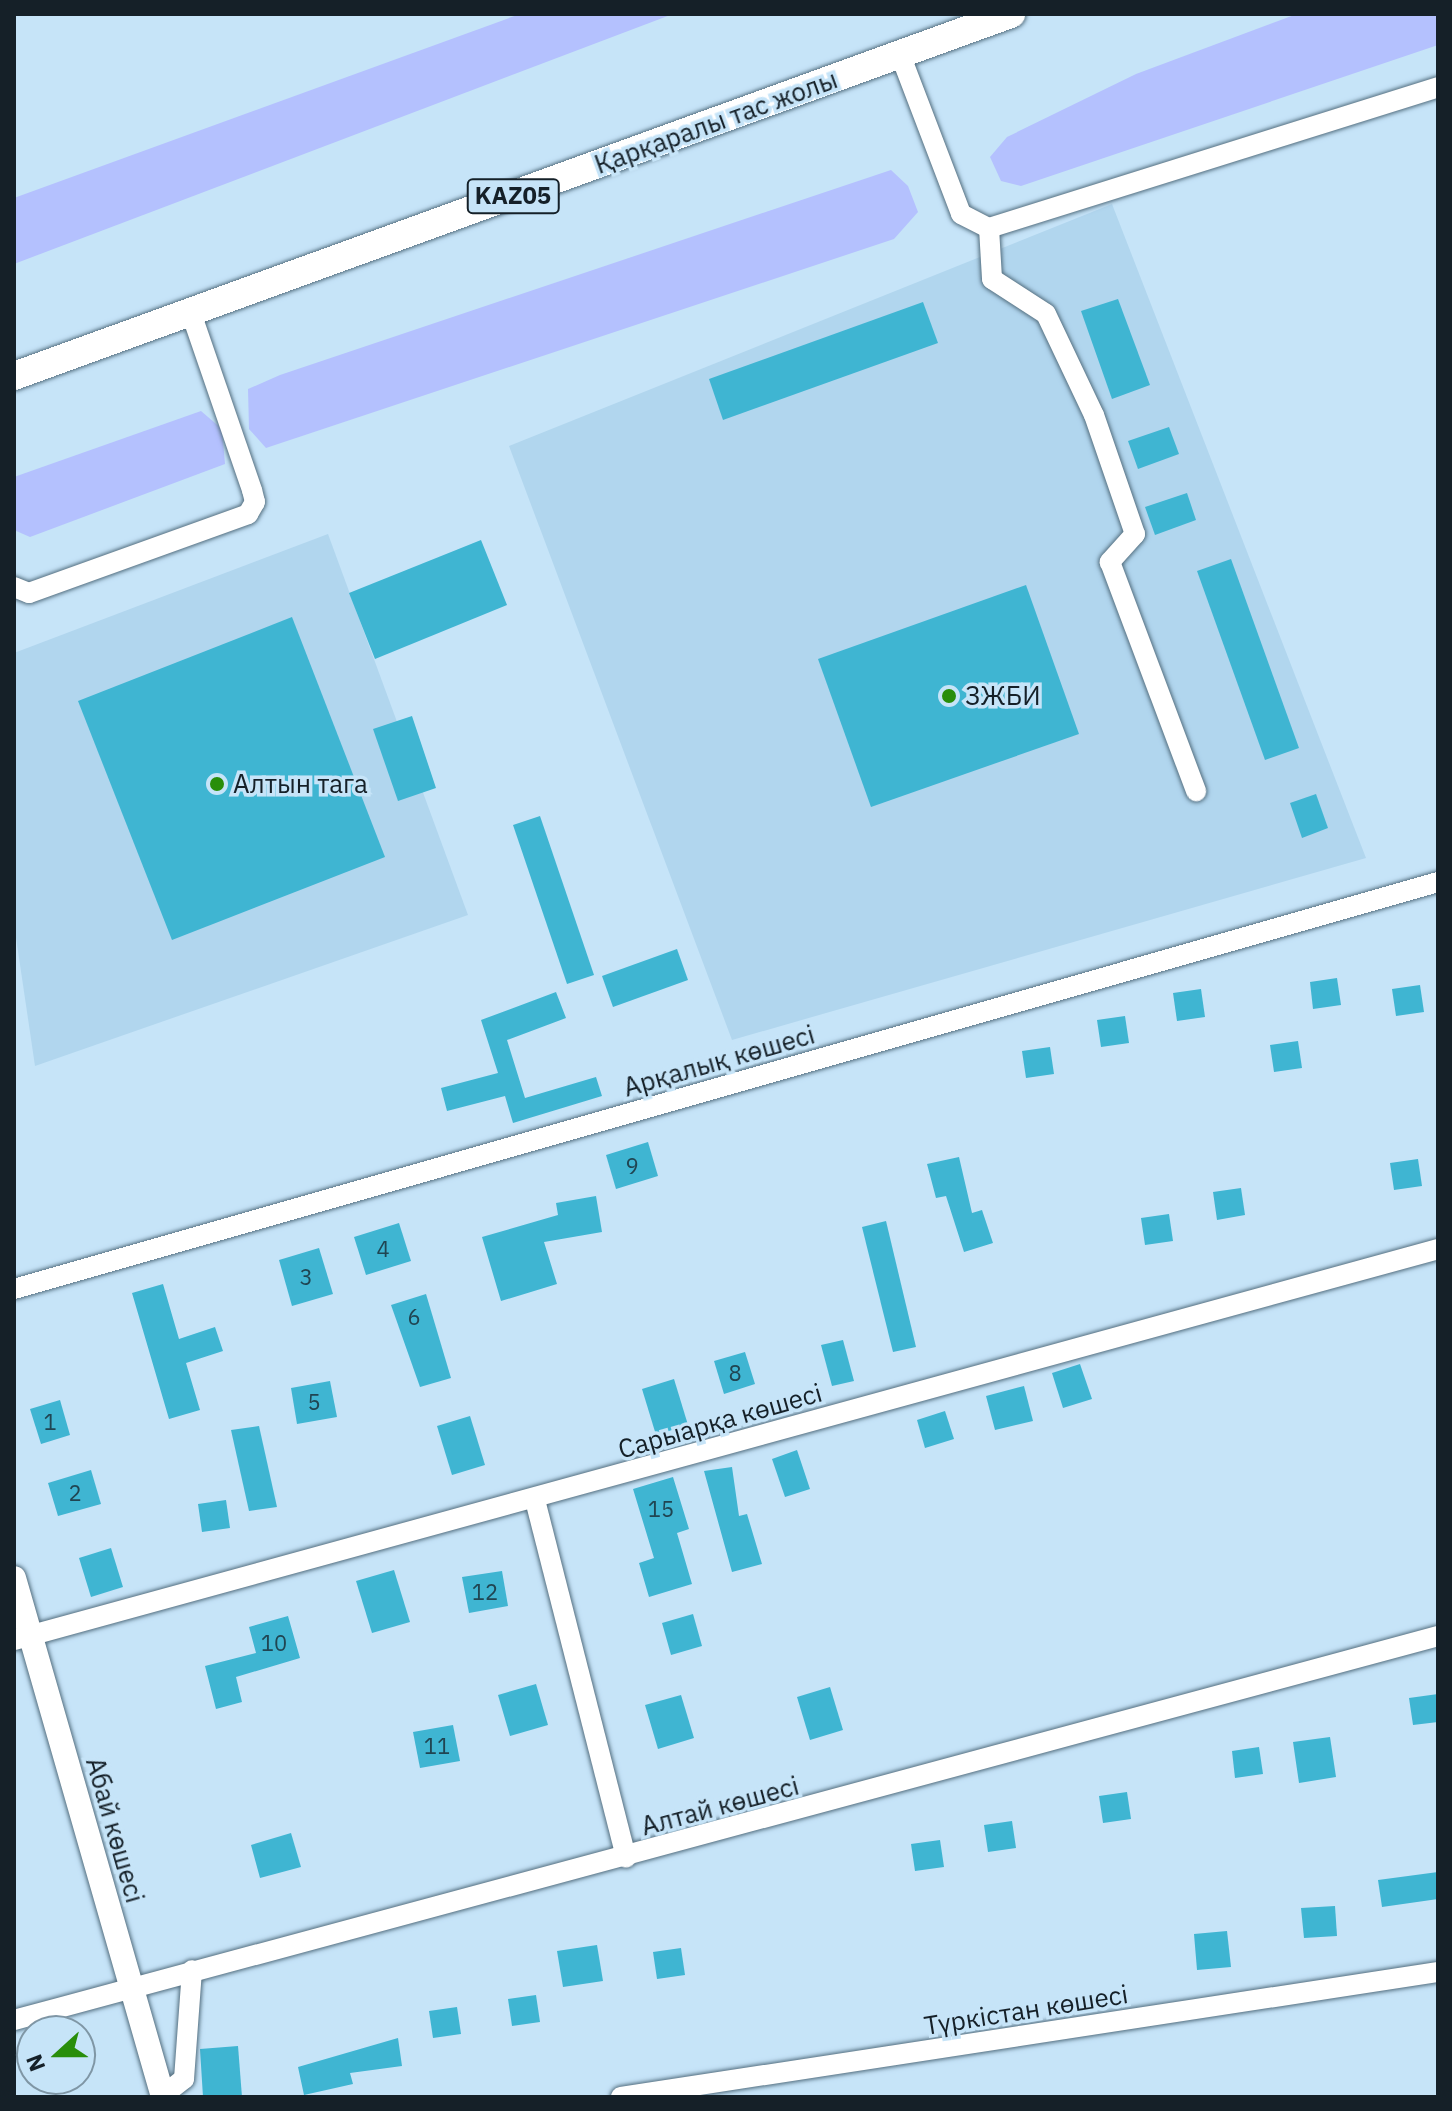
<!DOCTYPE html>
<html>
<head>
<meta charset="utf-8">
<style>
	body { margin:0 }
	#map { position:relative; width:1452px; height:2111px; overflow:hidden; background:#c6e4f8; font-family:"IBM Plex Sans",sans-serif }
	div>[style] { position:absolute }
	.built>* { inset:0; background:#b1d6ee }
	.green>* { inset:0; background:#b4c1fe }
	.building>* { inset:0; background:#3fb5d2 }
	.roads { filter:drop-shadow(0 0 2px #546f80) drop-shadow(0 0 2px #546f80) }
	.minor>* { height:20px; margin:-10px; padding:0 10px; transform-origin:10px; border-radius:10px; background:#fff }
	.major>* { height:24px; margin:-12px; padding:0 12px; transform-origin:12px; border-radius:12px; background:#fff }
	.highway>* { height:28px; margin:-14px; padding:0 14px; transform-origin:14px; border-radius:14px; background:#fff }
	.dots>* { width:22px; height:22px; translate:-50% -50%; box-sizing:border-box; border:4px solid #c6e4f8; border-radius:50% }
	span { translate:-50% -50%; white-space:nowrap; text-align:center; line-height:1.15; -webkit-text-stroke:7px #c6e4f8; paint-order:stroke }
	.number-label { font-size:22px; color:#204552 }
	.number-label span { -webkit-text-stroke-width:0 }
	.shield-label span { padding:2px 6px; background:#c6e4f8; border:2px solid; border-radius:6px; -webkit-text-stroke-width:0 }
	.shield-label { font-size:24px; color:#152028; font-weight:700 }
	.street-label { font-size:26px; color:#152028 }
	.poi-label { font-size:26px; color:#152028 }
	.left { translate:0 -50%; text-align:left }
	.frame { position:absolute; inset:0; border:16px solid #152028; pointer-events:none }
	.north { position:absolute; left:16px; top:2015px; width:80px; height:80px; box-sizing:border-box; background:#c6e4f8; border:2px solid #7f96a5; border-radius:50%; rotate:249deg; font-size:22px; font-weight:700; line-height:32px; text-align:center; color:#152028 }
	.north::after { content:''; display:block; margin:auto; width:28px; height:36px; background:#298e0b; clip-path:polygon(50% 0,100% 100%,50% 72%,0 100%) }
</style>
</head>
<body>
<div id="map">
	<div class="built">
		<i style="clip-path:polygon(1112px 204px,1366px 858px,732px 1040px,509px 446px)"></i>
		<i style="clip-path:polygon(328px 534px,468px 915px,35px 1066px,14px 924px,14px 653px)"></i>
	</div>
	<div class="green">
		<i style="clip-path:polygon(520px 14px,673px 14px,14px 264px,14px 198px)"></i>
		<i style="clip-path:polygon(1297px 14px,1438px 14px,1438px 45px,1021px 186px,1001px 181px,990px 157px,1007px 137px,1136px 74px)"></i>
		<i style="clip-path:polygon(891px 170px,908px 186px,918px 212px,894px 239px,266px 448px,249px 429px,248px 389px,280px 375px)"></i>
		<i style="clip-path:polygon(201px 411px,222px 429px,225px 464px,30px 537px,14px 530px,14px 477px)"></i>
	</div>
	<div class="building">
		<i style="clip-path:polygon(1118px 299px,1150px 385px,1112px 399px,1081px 311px)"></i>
		<i style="clip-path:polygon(923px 302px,938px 343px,723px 420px,709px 379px)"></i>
		<i style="clip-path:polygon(1169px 427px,1179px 454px,1138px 469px,1128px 441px)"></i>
		<i style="clip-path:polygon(1187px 493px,1196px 520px,1155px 535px,1145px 507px)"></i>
		<i style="clip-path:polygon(481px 540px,507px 605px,375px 659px,349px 593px)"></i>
		<i style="clip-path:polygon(1231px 559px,1299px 748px,1265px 760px,1197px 571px)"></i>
		<i style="clip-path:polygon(1026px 585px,1079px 734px,871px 807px,818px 659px)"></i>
		<i style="clip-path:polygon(292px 617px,385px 857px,172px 940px,78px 701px)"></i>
		<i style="clip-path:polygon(412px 716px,436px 788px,398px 801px,373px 729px)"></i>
		<i style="clip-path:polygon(1316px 794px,1328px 828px,1302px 838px,1290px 803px)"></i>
		<i style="clip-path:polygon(540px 816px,594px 975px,567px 984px,513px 825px)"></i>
		<i style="clip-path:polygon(677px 949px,688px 980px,613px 1007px,602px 976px)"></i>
		<i style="clip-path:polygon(1337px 978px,1341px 1005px,1313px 1009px,1310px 982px)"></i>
		<i style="clip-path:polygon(1420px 985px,1424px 1012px,1396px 1016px,1392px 989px)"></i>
		<i style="clip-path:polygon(1201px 989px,1205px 1017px,1177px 1021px,1173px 993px)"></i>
		<i style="clip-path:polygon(556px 992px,566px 1018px,507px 1040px,525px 1098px,596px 1077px,602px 1096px,513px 1123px,505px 1096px,447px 1111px,441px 1088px,498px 1073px,481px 1020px)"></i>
		<i style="clip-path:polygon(1125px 1016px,1129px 1043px,1101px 1047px,1097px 1020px)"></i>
		<i style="clip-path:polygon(1298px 1041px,1302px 1068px,1274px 1072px,1270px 1045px)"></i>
		<i style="clip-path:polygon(1050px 1047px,1054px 1074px,1026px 1078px,1022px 1051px)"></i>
		<i style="clip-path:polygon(648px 1142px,658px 1176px,616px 1189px,606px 1155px)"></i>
		<i style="clip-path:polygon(959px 1157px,972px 1213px,982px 1210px,993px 1243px,964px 1252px,946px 1196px,936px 1198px,927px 1164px)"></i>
		<i style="clip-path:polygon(1418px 1159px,1422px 1186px,1394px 1190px,1390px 1163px)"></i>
		<i style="clip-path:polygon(1241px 1188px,1245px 1215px,1217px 1220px,1213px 1192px)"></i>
		<i style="clip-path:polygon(596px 1196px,602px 1232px,544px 1242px,557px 1284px,501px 1301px,482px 1237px,558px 1215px,556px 1203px)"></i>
		<i style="clip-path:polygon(1169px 1214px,1173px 1241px,1145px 1245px,1141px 1218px)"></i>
		<i style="clip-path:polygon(886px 1221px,916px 1347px,893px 1352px,862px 1227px)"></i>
		<i style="clip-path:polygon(399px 1223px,411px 1261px,366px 1275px,354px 1237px)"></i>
		<i style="clip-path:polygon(319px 1248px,333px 1294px,292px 1306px,279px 1260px)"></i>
		<i style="clip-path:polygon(163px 1284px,179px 1339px,215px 1327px,223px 1351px,186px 1363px,200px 1410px,169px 1419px,132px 1293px)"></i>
		<i style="clip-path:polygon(426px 1294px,451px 1378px,420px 1387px,391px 1305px)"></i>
		<i style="clip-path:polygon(843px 1340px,854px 1381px,832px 1386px,821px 1345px)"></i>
		<i style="clip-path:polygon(745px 1352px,755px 1384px,724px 1394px,714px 1361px)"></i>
		<i style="clip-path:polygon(1080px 1364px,1092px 1399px,1063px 1408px,1052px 1373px)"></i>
		<i style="clip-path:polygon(674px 1379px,688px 1425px,656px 1435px,642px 1389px)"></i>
		<i style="clip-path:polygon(330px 1381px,337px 1417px,297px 1424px,291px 1388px)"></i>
		<i style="clip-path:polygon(1024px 1386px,1033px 1421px,995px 1430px,986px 1396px)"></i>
		<i style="clip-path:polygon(60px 1400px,70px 1435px,41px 1444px,30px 1409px)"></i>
		<i style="clip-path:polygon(945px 1411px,954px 1439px,925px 1448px,917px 1420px)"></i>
		<i style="clip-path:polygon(470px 1416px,485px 1465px,452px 1475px,437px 1426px)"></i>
		<i style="clip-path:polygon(259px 1426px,277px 1507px,249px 1511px,231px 1430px)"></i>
		<i style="clip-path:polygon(797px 1450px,810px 1489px,785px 1497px,772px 1459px)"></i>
		<i style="clip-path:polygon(732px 1467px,739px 1516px,747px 1514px,762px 1564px,732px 1572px,704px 1471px)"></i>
		<i style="clip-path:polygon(91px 1470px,101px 1504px,58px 1516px,48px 1483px)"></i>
		<i style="clip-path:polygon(673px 1477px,689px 1529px,677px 1533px,692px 1584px,649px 1597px,639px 1563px,654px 1558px,633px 1489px)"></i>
		<i style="clip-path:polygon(226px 1500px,230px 1528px,202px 1532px,198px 1504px)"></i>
		<i style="clip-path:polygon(111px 1548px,123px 1587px,91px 1597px,79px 1558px)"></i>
		<i style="clip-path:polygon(394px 1570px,410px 1622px,372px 1633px,356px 1581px)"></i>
		<i style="clip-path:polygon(502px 1571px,508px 1606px,469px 1613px,462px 1577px)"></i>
		<i style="clip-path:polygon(693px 1614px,702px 1646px,671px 1655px,662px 1623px)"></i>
		<i style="clip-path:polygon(288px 1616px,300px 1658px,236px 1677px,242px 1702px,216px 1709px,205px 1666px,256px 1653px,249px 1627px)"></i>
		<i style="clip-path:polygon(536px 1684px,548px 1725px,510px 1736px,498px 1695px)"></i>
		<i style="clip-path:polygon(830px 1687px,843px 1730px,810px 1740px,797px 1697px)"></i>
		<i style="clip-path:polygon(1438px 1694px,1438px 1722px,1413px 1725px,1409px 1698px)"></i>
		<i style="clip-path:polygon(681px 1695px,694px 1738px,658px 1749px,645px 1705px)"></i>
		<i style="clip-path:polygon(453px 1725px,460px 1761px,420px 1768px,413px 1732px)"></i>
		<i style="clip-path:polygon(1330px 1737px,1336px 1777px,1299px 1783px,1293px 1742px)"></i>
		<i style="clip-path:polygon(1259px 1747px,1263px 1774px,1235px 1778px,1232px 1751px)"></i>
		<i style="clip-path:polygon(1127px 1792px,1131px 1819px,1103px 1823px,1099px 1796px)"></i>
		<i style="clip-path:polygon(1012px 1821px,1016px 1848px,988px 1852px,984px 1825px)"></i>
		<i style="clip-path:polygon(291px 1833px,301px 1867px,260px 1878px,251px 1845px)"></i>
		<i style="clip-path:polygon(940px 1840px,944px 1867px,915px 1871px,911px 1844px)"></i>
		<i style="clip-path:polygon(1438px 1872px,1438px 1899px,1382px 1907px,1378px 1880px)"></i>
		<i style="clip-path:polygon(1335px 1906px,1337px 1936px,1304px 1938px,1301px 1908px)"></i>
		<i style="clip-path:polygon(1227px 1931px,1231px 1967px,1197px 1970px,1194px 1934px)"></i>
		<i style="clip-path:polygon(597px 1945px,603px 1981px,563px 1987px,557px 1951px)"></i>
		<i style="clip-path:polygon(681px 1948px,685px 1975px,657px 1979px,653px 1952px)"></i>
		<i style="clip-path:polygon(536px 1995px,540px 2022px,512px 2026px,508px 1999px)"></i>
		<i style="clip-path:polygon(457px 2007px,461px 2034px,433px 2038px,429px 2011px)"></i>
		<i style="clip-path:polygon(398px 2038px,402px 2066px,350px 2073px,353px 2084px,304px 2095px,298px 2067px)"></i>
		<i style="clip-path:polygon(238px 2046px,242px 2097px,203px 2097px,200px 2049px)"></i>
	</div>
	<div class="roads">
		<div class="minor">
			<i style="left:900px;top:54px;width:171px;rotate:69.1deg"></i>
			<i style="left:961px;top:214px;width:31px;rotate:27deg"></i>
			<i style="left:989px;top:228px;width:471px;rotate:-17.4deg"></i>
			<i style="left:989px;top:228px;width:51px;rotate:86.6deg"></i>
			<i style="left:992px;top:279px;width:64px;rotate:32.9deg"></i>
			<i style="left:1046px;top:314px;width:112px;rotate:64.6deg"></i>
			<i style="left:1094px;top:415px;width:126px;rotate:71deg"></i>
			<i style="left:1135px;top:534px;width:38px;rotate:132deg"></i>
			<i style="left:1110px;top:562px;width:245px;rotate:69.4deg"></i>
			<i style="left:14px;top:587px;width:16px;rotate:22deg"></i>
			<i style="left:29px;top:593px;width:233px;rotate:-19.8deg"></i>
			<i style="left:248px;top:514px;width:14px;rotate:-60deg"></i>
			<i style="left:255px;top:502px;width:12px;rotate:-104deg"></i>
			<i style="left:252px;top:490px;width:187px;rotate:-109deg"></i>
			<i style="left:14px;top:1289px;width:1481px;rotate:-15.95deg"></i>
			<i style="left:535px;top:1500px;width:369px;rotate:75.7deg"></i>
			<i style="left:14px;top:1640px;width:1477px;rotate:-15.35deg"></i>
			<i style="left:14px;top:2020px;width:1475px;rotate:-15.09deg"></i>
			<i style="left:162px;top:2096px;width:28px;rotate:-38deg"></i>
			<i style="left:184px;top:2079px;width:109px;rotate:-85.8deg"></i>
			<i style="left:621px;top:2097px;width:827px;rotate:-8.7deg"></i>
		</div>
		<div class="major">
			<i style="left:14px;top:1578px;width:540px;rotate:73.98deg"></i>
		</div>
		<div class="highway">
			<i style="left:14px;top:376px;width:1061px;rotate:-19.96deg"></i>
		</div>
	</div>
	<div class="dots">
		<i style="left:949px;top:696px;background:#298e0b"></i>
		<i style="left:217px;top:784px;background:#298e0b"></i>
	</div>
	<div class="number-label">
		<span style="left:632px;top:1166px">9</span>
		<span style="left:383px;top:1249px">4</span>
		<span style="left:306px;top:1277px">3</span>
		<span style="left:414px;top:1317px">6</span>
		<span style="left:735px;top:1373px">8</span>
		<span style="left:314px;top:1402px">5</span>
		<span style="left:50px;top:1422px">1</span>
		<span style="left:75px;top:1493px">2</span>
		<span style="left:661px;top:1509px">15</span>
		<span style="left:485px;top:1592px">12</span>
		<span style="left:274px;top:1643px">10</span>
		<span style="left:437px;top:1746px">11</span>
	</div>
	<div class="shield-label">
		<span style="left:513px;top:196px">KАZ05</span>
	</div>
	<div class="street-label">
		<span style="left:716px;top:122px;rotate:-20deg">Қарқаралы тас жолы</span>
		<span style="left:719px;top:1061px;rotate:-16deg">Арқалық көшесі</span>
		<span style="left:720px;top:1421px;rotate:-16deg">Сарыарқа көшесі</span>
		<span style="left:720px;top:1806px;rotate:-15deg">Алтай көшесі</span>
		<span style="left:115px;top:1830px;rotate:74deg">Абай көшесі</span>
		<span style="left:1026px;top:2010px;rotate:-9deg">Түркістан көшесі</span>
	</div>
	<div class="poi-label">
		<span class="left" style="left:965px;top:696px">ЗЖБИ</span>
		<span class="left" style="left:233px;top:784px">Алтын тага</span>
	</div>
	<div class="frame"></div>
	<div class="north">N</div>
</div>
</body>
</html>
